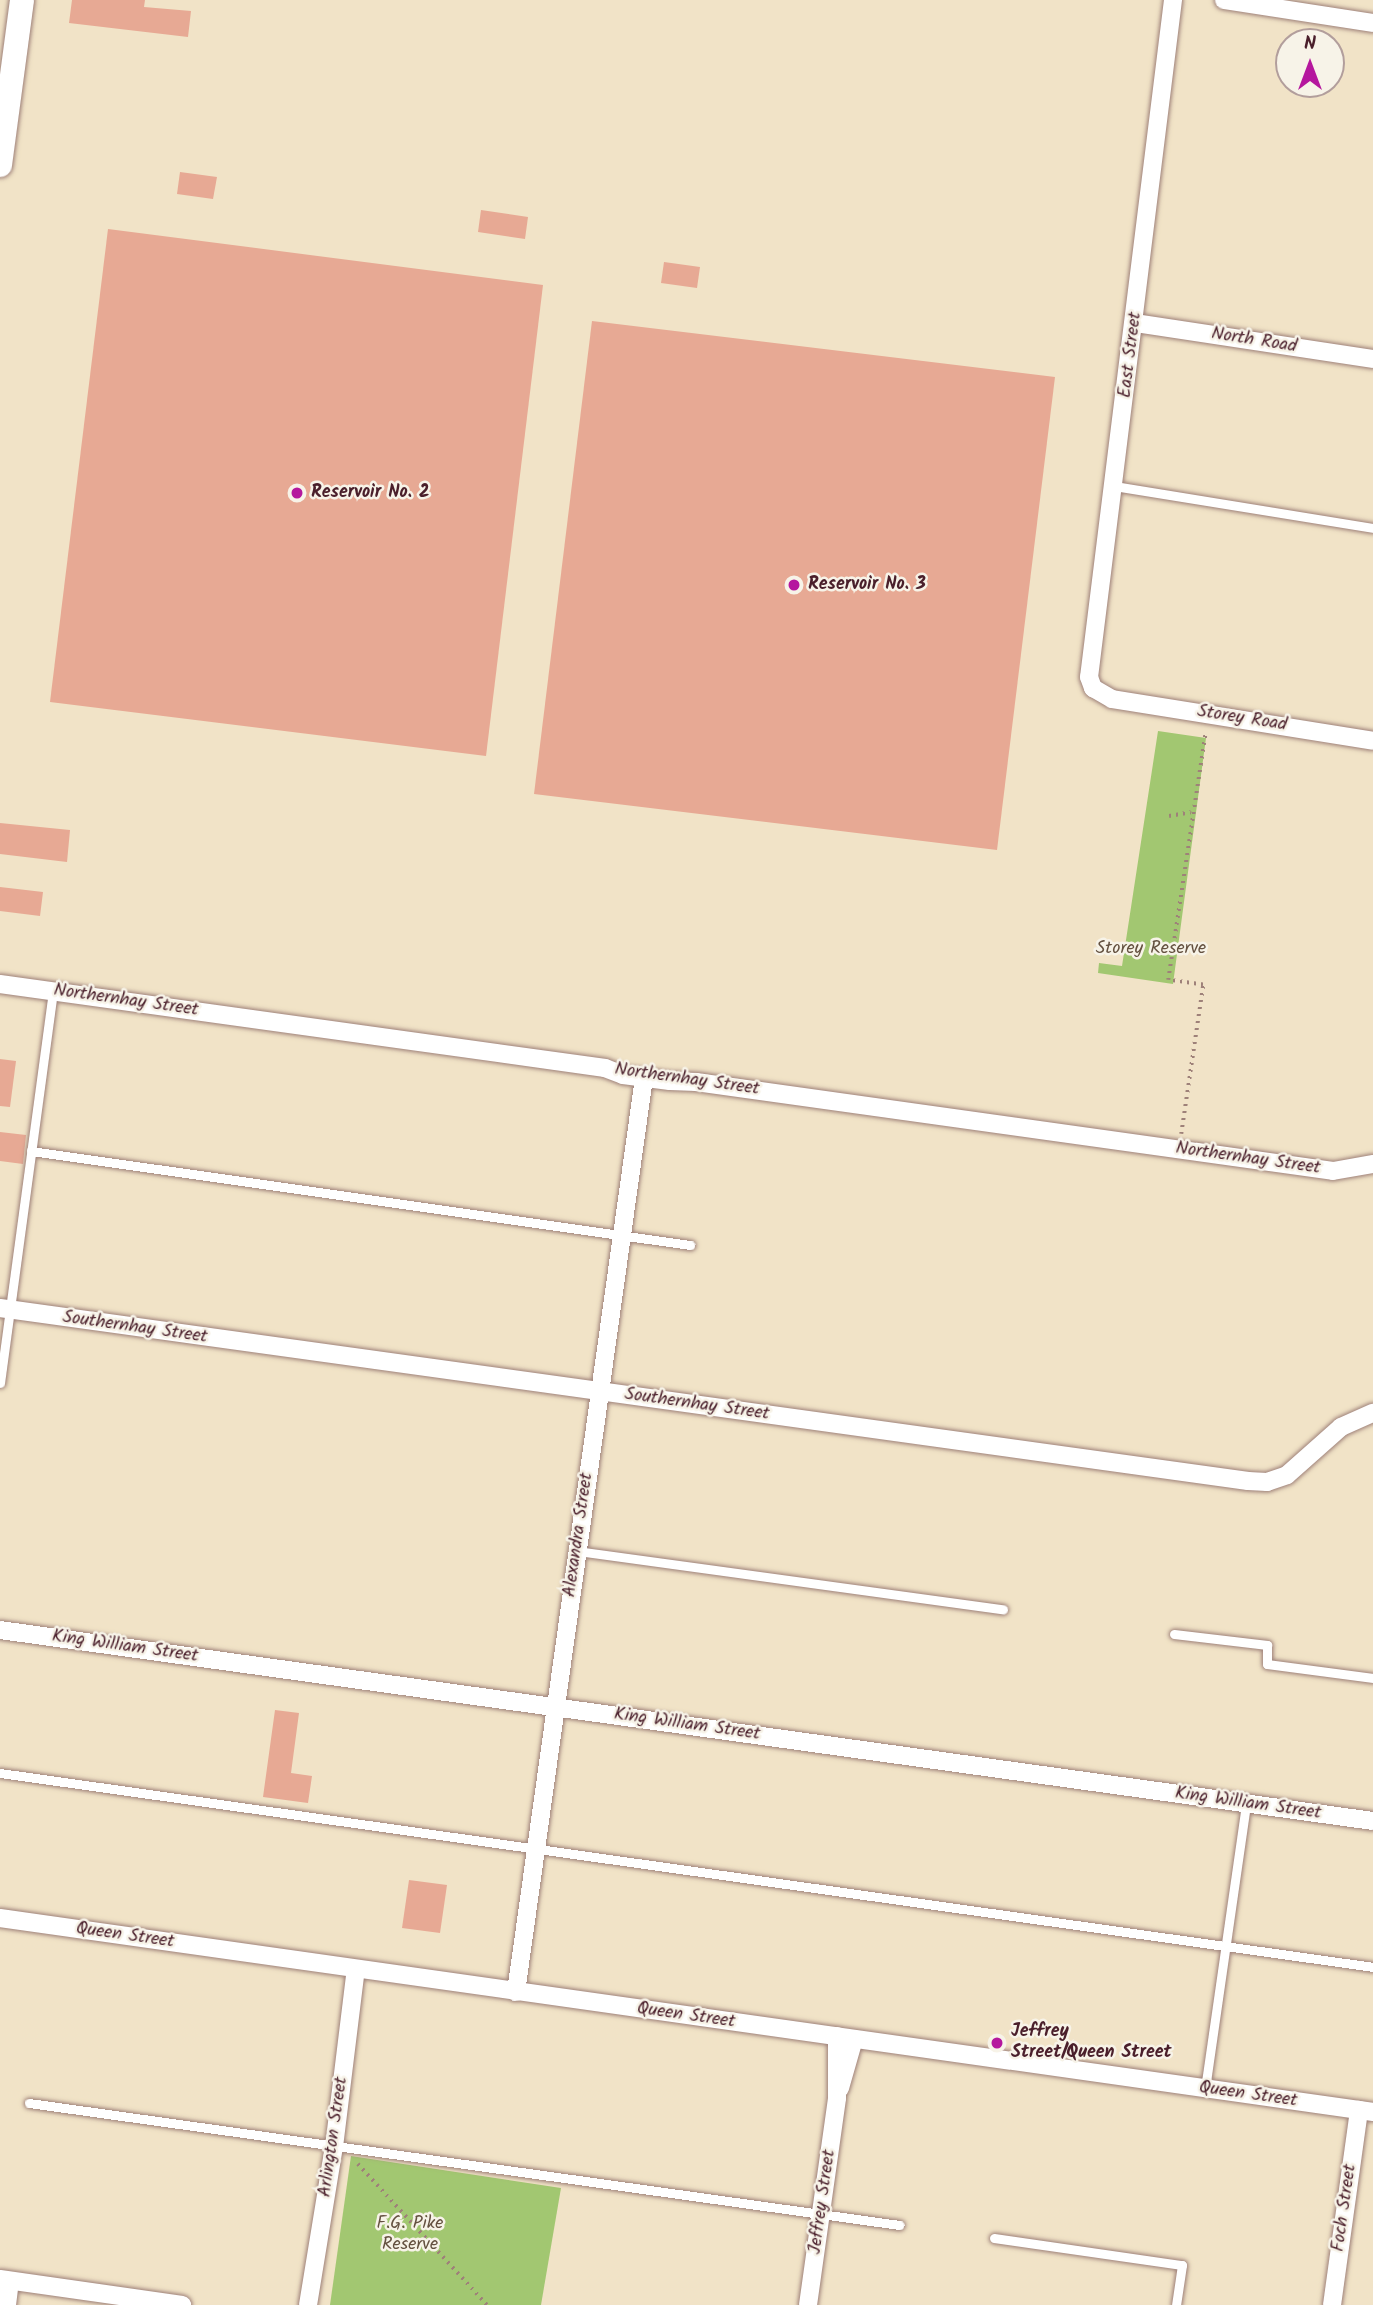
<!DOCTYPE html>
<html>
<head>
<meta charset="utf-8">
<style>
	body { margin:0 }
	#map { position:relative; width:1373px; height:2305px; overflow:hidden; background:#f1e3c7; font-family:Kalam,sans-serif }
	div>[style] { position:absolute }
	.green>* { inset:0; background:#a2c771 }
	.building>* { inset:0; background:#e7a994 }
	.path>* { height:3.5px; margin-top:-1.75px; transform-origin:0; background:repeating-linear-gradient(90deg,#9e8179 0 2px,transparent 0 7px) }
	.roads { filter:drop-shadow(0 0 2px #9e8179) drop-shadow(0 0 2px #9e8179) }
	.service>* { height:9px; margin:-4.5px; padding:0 4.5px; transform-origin:4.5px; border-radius:4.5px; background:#fff }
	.minor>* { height:18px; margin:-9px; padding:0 9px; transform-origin:9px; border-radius:9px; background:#fff }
	.secondary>* { height:24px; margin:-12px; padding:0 12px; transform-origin:12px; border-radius:12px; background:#fff }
	.dots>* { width:19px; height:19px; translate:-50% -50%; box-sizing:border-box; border:4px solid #f7f3e8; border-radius:50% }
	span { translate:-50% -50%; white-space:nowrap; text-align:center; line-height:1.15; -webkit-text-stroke:5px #f7f3e8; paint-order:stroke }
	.street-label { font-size:18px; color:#4a1f2b }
	.poi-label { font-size:18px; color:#4a1f2b; font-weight:700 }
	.left { translate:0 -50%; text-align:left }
	.park-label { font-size:18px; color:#645140 }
	.north { position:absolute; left:1275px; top:28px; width:70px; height:70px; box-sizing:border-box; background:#f7f3e8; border:2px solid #b29e9c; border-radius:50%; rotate:0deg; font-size:19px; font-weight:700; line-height:28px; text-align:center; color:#4a1f2b }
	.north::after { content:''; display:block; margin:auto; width:24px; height:32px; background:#b5179e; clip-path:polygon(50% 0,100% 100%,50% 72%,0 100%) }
</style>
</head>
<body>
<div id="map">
	<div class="green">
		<i style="clip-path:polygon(1158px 731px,1206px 738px,1173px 984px,1098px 973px,1099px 963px,1122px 966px)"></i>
		<i style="clip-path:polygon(351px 2156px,561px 2188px,541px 2305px,330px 2305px)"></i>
	</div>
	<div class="building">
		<i style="clip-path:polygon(72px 0,145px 0,144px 7px,191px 11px,188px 37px,69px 23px)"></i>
		<i style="clip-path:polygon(180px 172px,217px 177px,213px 199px,177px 194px)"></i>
		<i style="clip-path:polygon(481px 210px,528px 217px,525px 239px,478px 232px)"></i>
		<i style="clip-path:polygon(108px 229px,543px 285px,486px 756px,50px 702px)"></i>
		<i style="clip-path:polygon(664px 262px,700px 267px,697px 288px,661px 283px)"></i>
		<i style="clip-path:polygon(592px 321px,1055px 377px,997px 850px,534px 794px)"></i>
		<i style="clip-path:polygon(0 823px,70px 830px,67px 862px,0 854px)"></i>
		<i style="clip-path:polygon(0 887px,43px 892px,40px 916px,0 911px)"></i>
		<i style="clip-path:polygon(0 1059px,16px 1061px,10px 1107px,0 1106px)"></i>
		<i style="clip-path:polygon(0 1132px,26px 1135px,23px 1164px,0 1161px)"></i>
		<i style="clip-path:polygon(275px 1710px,299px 1713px,291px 1773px,312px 1776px,308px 1803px,263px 1797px)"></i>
		<i style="clip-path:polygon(409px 1880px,447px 1885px,440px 1933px,402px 1928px)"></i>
	</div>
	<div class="path">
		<i style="left:1169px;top:816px;width:22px;rotate:-10deg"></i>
		<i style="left:1181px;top:1134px;width:151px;rotate:-81.6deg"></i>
		<i style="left:1203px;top:985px;width:35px;rotate:-172deg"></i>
		<i style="left:1168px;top:980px;width:249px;rotate:-81.4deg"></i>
		<i style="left:358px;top:2164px;width:191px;rotate:47.5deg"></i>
	</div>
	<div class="roads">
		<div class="service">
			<i style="left:1114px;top:486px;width:262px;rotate:9.2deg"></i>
			<i style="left:31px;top:1151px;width:666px;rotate:8.12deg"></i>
			<i style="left:0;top:1383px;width:396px;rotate:-82.3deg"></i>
			<i style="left:577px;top:1551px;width:430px;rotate:7.8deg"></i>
			<i style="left:1174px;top:1634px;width:94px;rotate:6.7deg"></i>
			<i style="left:1267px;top:1645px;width:19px;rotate:90deg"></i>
			<i style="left:1267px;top:1664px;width:107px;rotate:7.5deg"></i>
			<i style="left:0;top:1773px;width:1387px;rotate:8.04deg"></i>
			<i style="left:1205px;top:2089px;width:289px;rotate:-81.8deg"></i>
			<i style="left:29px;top:2103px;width:879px;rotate:7.98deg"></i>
			<i style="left:994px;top:2238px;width:190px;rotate:8.2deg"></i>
			<i style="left:1182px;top:2265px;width:40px;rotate:98.5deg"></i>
		</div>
		<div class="minor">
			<i style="left:1173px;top:0;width:682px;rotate:97.07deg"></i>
			<i style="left:1089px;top:677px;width:12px;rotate:70deg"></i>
			<i style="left:1093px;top:688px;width:22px;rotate:30deg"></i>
			<i style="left:1112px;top:699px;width:264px;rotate:9.1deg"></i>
			<i style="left:1224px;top:0;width:151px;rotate:8.8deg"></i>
			<i style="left:1135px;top:323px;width:241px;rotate:8.6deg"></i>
			<i style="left:0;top:984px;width:611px;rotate:7.9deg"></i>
			<i style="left:605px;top:1068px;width:19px;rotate:21deg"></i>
			<i style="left:623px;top:1075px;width:47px;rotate:7.3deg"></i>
			<i style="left:670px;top:1081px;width:26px;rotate:2deg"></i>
			<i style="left:696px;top:1082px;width:643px;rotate:7.95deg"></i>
			<i style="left:1333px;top:1171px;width:41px;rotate:-9.9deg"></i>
			<i style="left:0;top:1308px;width:1260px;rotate:7.89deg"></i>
			<i style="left:1248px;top:1481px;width:19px;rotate:3deg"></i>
			<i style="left:1267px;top:1482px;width:21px;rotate:-19deg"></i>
			<i style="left:1287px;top:1475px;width:72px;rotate:-41.6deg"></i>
			<i style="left:1341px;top:1427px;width:35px;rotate:-24deg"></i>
			<i style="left:0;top:1630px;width:1386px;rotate:7.92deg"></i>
			<i style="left:0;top:1918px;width:1387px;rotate:8.04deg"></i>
			<i style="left:516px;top:1992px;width:923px;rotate:-82.03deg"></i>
			<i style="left:840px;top:2088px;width:51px;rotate:-74.1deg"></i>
			<i style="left:0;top:2279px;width:184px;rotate:8.1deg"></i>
			<i style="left:7px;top:2305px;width:24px;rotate:-83deg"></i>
			<i style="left:308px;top:2305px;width:160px;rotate:-80.7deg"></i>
			<i style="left:334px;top:2147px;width:179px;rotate:-83deg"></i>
			<i style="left:808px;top:2305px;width:209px;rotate:-82deg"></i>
			<i style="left:837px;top:2098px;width:62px;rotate:-90deg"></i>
			<i style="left:1332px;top:2305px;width:197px;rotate:-82.1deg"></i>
		</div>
		<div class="secondary">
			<i style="left:0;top:165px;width:166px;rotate:-82.4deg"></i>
		</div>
	</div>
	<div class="dots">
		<i style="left:297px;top:493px;background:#b5179e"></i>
		<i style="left:794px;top:585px;background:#b5179e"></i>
		<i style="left:997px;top:2043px;background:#b5179e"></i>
	</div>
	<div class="street-label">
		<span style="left:1254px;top:341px;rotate:9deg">North Road</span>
		<span style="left:1131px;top:355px;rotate:-83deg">East Street</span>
		<span style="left:1242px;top:719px;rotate:9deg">Storey Road</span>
		<span style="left:126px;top:1001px;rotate:8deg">Northernhay Street</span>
		<span style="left:687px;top:1080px;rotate:8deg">Northernhay Street</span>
		<span style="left:1248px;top:1159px;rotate:8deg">Northernhay Street</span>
		<span style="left:135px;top:1328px;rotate:8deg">Southernhay Street</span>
		<span style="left:697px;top:1405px;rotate:8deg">Southernhay Street</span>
		<span style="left:579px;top:1535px;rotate:-82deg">Alexandra Street</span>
		<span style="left:125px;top:1647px;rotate:8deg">King William Street</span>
		<span style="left:687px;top:1725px;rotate:8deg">King William Street</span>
		<span style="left:1248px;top:1804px;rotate:8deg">King William Street</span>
		<span style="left:125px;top:1936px;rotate:8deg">Queen Street</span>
		<span style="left:686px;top:2016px;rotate:8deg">Queen Street</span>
		<span style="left:1248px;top:2095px;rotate:8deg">Queen Street</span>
		<span style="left:334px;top:2137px;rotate:-82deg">Arlington Street</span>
		<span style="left:823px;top:2202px;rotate:-82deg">Jeffrey Street</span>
		<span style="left:1345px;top:2208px;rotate:-82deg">Foch Street</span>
	</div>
	<div class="poi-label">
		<span class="left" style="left:311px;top:493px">Reservoir No. 2</span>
		<span class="left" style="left:808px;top:585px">Reservoir No. 3</span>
		<span class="left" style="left:1011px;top:2043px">Jeffrey<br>Street/Queen Street</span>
	</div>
	<div class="park-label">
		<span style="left:1151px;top:949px">Storey Reserve</span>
		<span style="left:410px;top:2235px">F.G. Pike<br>Reserve</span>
	</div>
	<div class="north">N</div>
</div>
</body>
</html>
